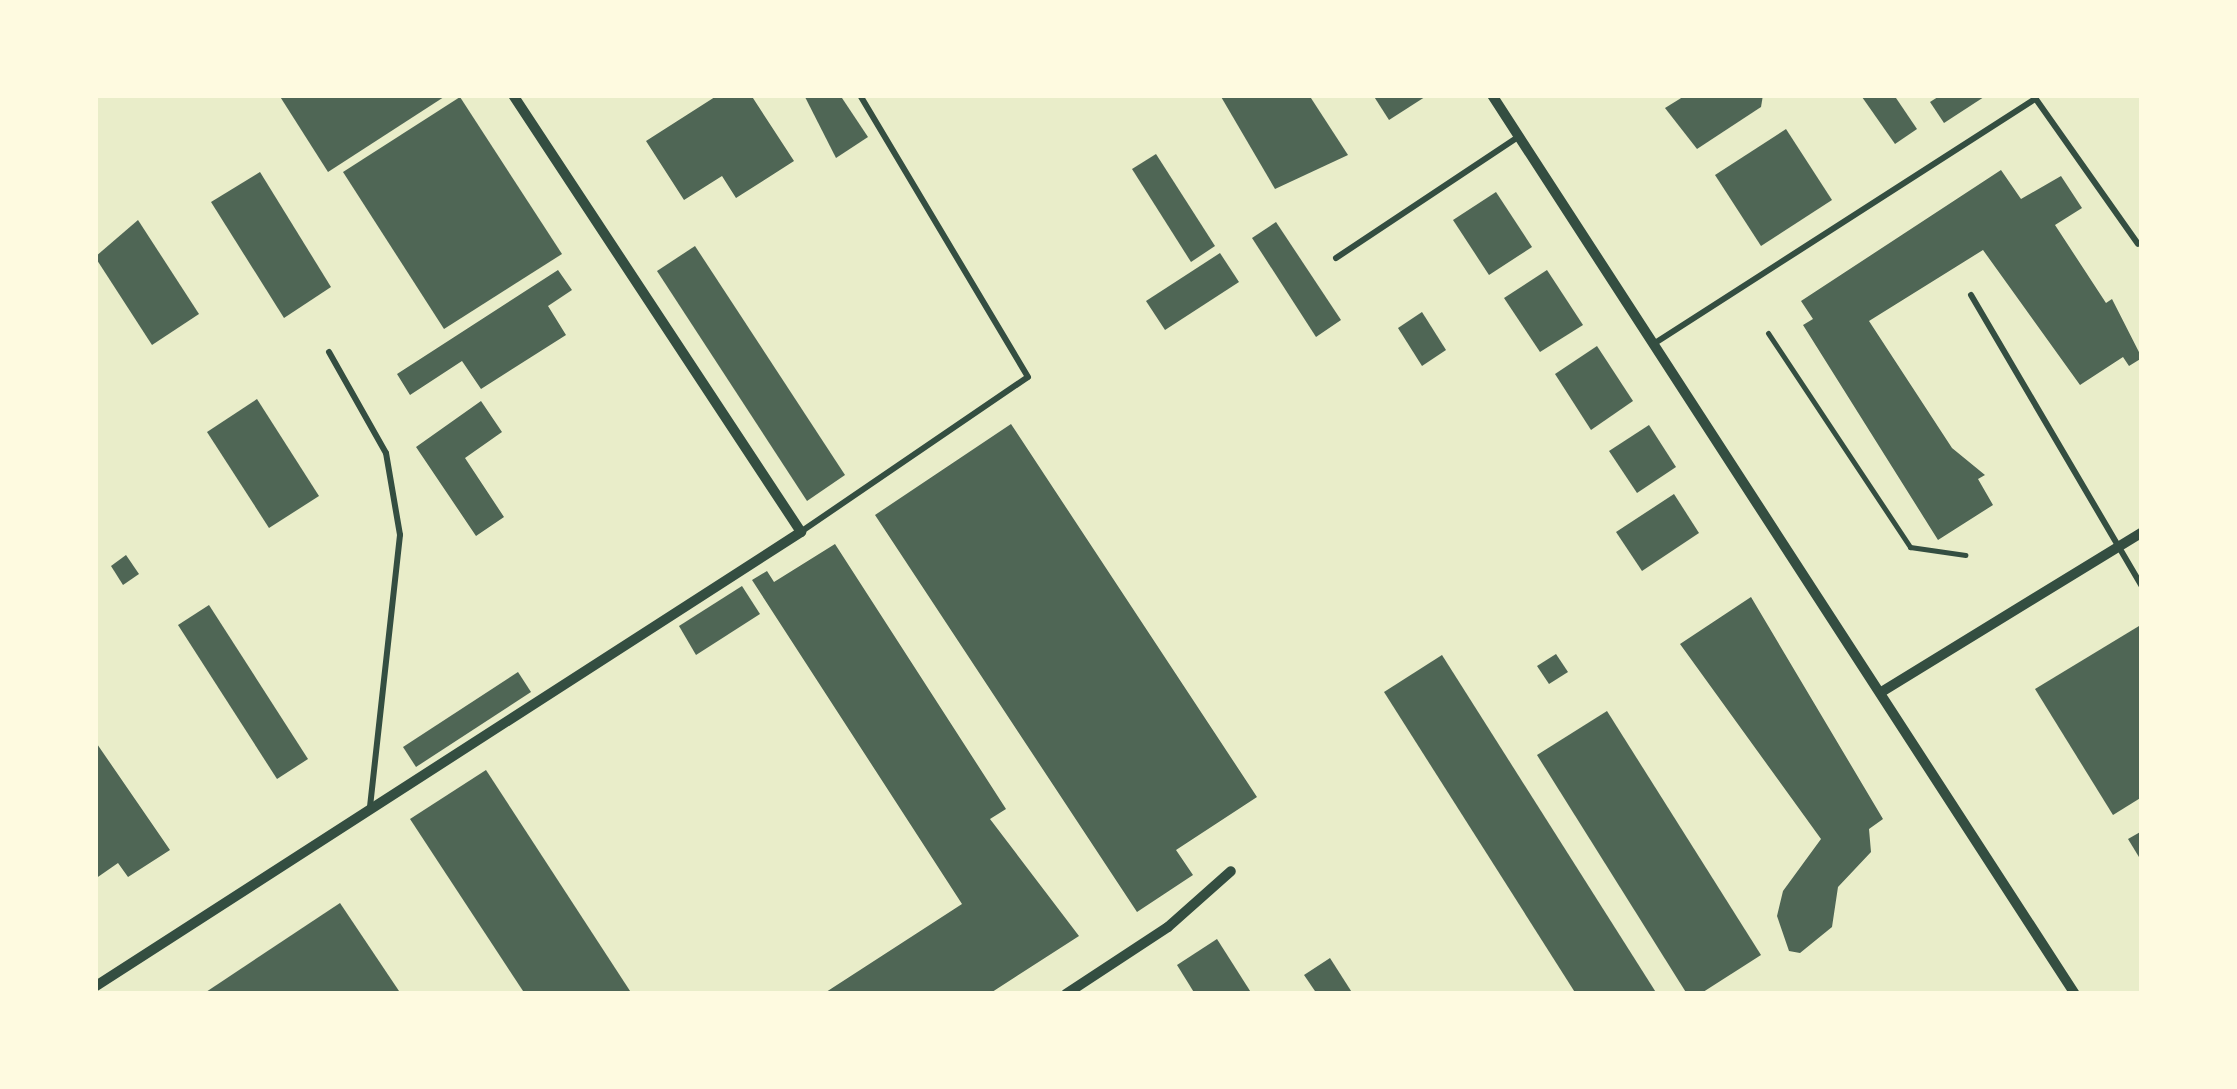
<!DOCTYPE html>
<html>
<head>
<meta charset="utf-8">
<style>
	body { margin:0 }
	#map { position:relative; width:2237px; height:1089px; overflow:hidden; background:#e9edc9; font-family:"Work Sans",sans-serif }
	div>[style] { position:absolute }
	.building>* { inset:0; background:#4f6655 }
	.path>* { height:5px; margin:-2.5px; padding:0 2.5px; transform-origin:2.5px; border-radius:2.5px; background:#344e41 }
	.service>* { height:6px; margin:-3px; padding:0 3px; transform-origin:3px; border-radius:3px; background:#344e41 }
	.minor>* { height:10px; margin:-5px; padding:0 5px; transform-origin:5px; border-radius:5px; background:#344e41 }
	span { translate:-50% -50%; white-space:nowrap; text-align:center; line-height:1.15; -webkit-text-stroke:8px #fefae0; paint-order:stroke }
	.frame { position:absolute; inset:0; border:98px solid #fefae0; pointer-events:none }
</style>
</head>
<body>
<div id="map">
	<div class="building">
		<i style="clip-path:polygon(279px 95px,447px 95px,328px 172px)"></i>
		<i style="clip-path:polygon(718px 95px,751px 95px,794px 161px,736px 198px,722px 176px,684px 200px,646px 141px)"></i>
		<i style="clip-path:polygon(804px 95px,840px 95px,868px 137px,836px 158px)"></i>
		<i style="clip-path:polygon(1220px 95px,1309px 95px,1348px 155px,1275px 189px)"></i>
		<i style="clip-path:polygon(1373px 95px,1428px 95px,1389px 120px)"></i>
		<i style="clip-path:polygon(1686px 95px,1763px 95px,1761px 107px,1697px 149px,1665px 108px)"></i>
		<i style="clip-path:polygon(1894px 95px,1917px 129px,1895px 144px,1862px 97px)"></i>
		<i style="clip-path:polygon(1941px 95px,1987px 95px,1944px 123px,1930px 102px)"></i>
		<i style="clip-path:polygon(460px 97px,562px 254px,444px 329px,343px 172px)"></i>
		<i style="clip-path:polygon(1786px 129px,1832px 200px,1761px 246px,1715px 175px)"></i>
		<i style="clip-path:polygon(1156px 154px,1215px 246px,1191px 262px,1132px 169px)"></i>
		<i style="clip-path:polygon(2001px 170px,2021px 199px,2061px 176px,2082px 208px,2055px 225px,2106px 303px,2112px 299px,2142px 358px,2129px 366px,2123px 357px,2080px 385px,1983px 250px,1869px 321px,1952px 448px,1985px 475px,1978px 479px,1993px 505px,1938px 540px,1803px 325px,1813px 319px,1801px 301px)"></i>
		<i style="clip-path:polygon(260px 172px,331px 287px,284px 318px,211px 202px)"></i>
		<i style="clip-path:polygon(1496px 192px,1532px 247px,1489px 275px,1453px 220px)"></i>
		<i style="clip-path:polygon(138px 220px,199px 314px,152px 345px,95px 257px)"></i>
		<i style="clip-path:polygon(1276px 222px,1341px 320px,1316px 337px,1252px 238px)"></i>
		<i style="clip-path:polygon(695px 246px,845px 475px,807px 501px,657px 271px)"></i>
		<i style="clip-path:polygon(1220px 253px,1239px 282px,1165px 330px,1146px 301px)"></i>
		<i style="clip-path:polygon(558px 270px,572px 290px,548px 306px,566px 335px,481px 389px,462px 361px,410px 395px,397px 374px)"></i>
		<i style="clip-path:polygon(1547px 270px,1583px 325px,1540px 352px,1504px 298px)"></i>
		<i style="clip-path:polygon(1422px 312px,1446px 350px,1422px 366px,1398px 328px)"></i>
		<i style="clip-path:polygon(1597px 346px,1633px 401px,1591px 430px,1555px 374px)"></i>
		<i style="clip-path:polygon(257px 399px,319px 496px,269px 528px,207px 432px)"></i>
		<i style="clip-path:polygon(481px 401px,502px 432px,465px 458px,504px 517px,476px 536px,416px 447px)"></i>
		<i style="clip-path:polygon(1011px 424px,1257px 797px,1176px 850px,1193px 875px,1137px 912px,875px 515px)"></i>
		<i style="clip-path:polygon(1649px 425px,1676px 467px,1637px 493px,1609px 451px)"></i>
		<i style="clip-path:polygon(1674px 494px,1699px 533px,1642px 571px,1616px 532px)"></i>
		<i style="clip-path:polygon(835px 544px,1006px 809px,990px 819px,1079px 936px,989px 994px,823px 994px,962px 904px,752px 580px,767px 571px,774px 582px)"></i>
		<i style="clip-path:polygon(126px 555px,139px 574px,123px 585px,111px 566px)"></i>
		<i style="clip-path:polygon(742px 586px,760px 614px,696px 655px,679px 626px)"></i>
		<i style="clip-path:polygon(1751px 597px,1883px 819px,1869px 829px,1871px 852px,1838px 887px,1832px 927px,1800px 953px,1789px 951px,1777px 916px,1783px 891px,1821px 839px,1680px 644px)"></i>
		<i style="clip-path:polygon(209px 605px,308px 759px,277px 779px,178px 625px)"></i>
		<i style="clip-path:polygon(2139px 626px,2142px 797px,2113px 815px,2035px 689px)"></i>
		<i style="clip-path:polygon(1556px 654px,1568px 672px,1549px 684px,1537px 666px)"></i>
		<i style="clip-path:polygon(1442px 655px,1657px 994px,1576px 994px,1384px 692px)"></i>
		<i style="clip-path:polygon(518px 672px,531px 692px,416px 767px,403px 747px)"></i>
		<i style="clip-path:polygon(1607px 711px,1761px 955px,1700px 994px,1687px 994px,1537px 755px)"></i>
		<i style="clip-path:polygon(95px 741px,170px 850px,128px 877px,118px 863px,95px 879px)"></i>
		<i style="clip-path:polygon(486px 770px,632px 994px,525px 994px,410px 819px)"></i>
		<i style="clip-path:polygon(2142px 831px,2142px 862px,2128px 839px)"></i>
		<i style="clip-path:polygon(340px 903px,401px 994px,203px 994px)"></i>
		<i style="clip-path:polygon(1217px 939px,1252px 994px,1195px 994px,1177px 965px)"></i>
		<i style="clip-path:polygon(1330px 958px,1353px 994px,1317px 994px,1304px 975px)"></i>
	</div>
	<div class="path">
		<i style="left:1768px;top:333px;width:257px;rotate:56.4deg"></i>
		<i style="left:1910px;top:547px;width:56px;rotate:8.3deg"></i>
	</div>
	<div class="service">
		<i style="left:2033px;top:95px;width:182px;rotate:54.8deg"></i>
		<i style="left:1336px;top:258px;width:219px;rotate:-33.6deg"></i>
		<i style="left:1971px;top:295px;width:338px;rotate:59.6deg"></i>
		<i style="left:1655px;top:343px;width:452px;rotate:-32.7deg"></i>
		<i style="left:329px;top:352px;width:116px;rotate:60.6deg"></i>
		<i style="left:386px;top:453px;width:83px;rotate:80.3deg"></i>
		<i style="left:400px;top:535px;width:275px;rotate:96.3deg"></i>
		<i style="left:802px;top:531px;width:273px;rotate:-34.3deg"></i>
		<i style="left:1028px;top:377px;width:328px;rotate:-120.8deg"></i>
	</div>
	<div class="minor">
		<i style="left:1492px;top:95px;width:1071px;rotate:57.04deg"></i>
		<i style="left:1883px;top:691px;width:304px;rotate:-31.5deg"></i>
		<i style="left:96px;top:986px;width:839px;rotate:-32.78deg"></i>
		<i style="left:801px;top:532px;width:523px;rotate:-123.39deg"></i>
		<i style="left:1066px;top:994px;width:122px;rotate:-33.3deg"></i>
		<i style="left:1168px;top:927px;width:84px;rotate:-41.6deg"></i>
	</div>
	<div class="frame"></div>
</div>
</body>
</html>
